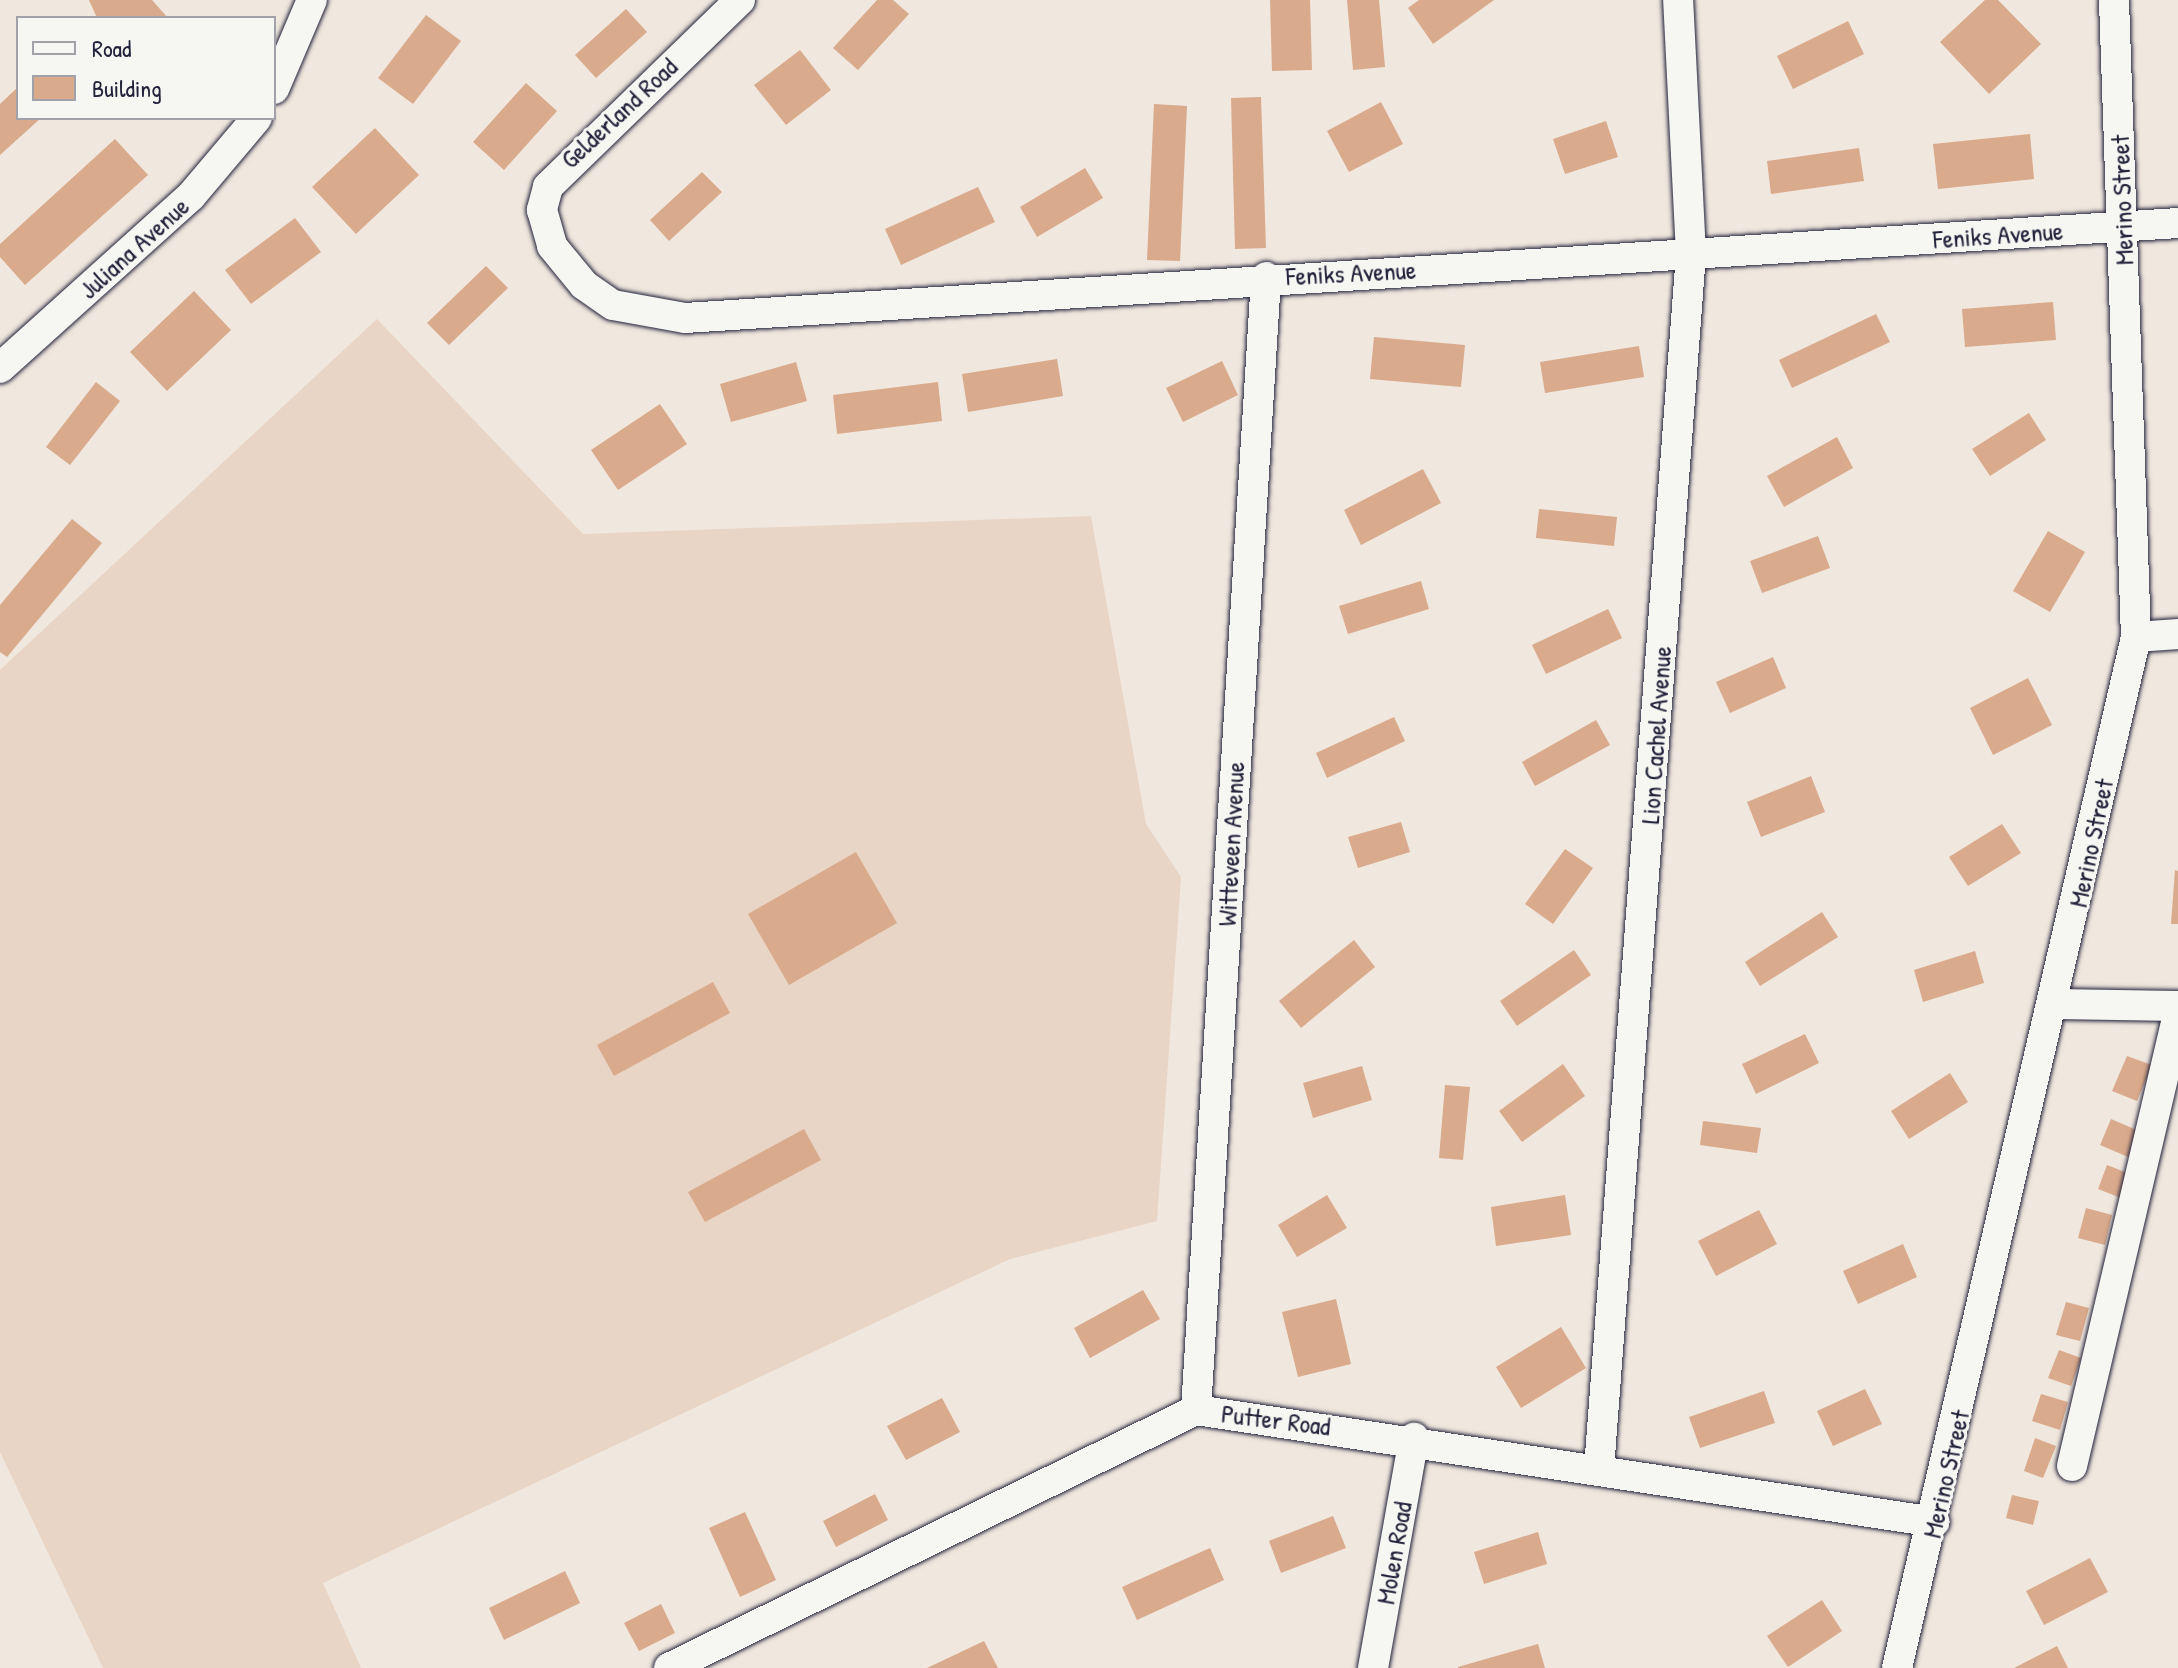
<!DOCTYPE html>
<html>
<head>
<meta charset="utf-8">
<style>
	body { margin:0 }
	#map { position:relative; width:2178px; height:1668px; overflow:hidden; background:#f0e7de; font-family:"Patrick Hand",sans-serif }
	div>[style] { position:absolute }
	.built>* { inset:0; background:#e9d5c5 }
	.building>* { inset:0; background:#daaa8c }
	.roads { filter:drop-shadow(0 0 2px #22223b) drop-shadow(0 0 2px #22223b) }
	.street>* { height:30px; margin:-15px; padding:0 15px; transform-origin:15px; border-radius:15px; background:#f6f6f2 }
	span { translate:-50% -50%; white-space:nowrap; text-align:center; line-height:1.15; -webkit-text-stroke:6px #f6f6f2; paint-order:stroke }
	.street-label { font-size:26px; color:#22223b }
	.legend { position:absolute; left:16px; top:16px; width:260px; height:104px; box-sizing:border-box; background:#f6f6f2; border:2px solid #a1a1a9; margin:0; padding:10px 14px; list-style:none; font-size:24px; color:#22223b }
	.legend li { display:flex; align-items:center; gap:16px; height:40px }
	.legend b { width:40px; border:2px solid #a1a1a9 }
</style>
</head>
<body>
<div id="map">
	<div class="built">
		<i style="clip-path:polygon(377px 319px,583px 534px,1091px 516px,1146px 824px,1181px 877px,1157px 1221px,1010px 1259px,323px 1583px,361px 1668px,103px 1668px,0 1452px,0 670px)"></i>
	</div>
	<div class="building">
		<i style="clip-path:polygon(89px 0,152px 0,168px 18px,97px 18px)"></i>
		<i style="clip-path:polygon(877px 0,893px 0,909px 14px,858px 70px,833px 48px)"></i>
		<i style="clip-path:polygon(1270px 0,1310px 0,1312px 70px,1272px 71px)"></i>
		<i style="clip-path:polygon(1347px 0,1379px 0,1385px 67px,1353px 70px)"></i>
		<i style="clip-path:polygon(1419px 0,1494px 0,1433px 44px,1408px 8px)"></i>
		<i style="clip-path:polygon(1985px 0,1998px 0,2041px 44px,1989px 94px,1940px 42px)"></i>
		<i style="clip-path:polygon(626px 9px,647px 32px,596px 78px,575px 55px)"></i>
		<i style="clip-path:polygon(426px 15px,461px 41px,413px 104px,378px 78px)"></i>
		<i style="clip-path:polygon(1848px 21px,1864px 54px,1793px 89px,1777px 56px)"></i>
		<i style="clip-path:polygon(800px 50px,831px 90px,786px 125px,754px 85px)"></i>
		<i style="clip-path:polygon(526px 83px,557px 111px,504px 170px,473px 142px)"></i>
		<i style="clip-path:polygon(18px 87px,18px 118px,41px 118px,0 155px,0 104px)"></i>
		<i style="clip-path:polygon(1261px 97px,1266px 248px,1235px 249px,1231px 98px)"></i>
		<i style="clip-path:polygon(1381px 102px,1403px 144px,1349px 172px,1327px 131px)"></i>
		<i style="clip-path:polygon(1154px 104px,1187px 106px,1180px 261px,1147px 260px)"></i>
		<i style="clip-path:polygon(1606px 121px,1618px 157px,1565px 174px,1553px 139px)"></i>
		<i style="clip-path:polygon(375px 128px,419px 175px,356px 234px,312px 187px)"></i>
		<i style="clip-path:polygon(2030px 134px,2034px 179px,1938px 189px,1933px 144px)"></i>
		<i style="clip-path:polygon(115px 139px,148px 175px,25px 285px,0 257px,0 244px)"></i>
		<i style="clip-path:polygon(1859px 148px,1864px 181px,1771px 194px,1767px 161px)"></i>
		<i style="clip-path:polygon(1085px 168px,1103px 198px,1037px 237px,1020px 207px)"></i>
		<i style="clip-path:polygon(702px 172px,722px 192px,669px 241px,650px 220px)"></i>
		<i style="clip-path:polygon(978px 187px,995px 222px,901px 265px,885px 229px)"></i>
		<i style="clip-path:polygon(295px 218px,321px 252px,251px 304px,225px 270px)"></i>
		<i style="clip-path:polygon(486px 266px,508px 288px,449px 345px,427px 323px)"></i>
		<i style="clip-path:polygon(194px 291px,231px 330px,167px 391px,130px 352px)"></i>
		<i style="clip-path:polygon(2053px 302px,2056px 340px,1965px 347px,1962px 309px)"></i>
		<i style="clip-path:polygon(1876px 314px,1890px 342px,1792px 388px,1779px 360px)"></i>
		<i style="clip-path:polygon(1374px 337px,1465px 345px,1461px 387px,1370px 379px)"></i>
		<i style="clip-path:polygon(1639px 346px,1644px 377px,1545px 393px,1540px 362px)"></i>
		<i style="clip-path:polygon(1057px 359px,1063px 396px,968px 412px,962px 374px)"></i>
		<i style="clip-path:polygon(1222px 361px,1238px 395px,1183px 422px,1166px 388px)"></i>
		<i style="clip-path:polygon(796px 362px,807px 401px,731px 422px,720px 384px)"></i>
		<i style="clip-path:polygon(96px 382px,120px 401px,70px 465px,46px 447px)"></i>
		<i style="clip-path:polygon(938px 382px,942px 421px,837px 434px,833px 395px)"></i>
		<i style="clip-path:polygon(660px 404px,687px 444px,618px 490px,591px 450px)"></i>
		<i style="clip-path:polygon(2029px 413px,2046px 440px,1990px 476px,1972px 449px)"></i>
		<i style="clip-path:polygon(1837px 437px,1853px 468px,1784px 507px,1767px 476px)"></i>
		<i style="clip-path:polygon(1423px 469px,1441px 503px,1361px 545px,1344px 510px)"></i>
		<i style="clip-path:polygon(1539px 509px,1617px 517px,1614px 546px,1536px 538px)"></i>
		<i style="clip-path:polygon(72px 519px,102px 543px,7px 657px,0 652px,0 605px)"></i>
		<i style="clip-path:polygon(2048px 531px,2085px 552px,2050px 612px,2013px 591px)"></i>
		<i style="clip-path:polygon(1818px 536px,1830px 568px,1762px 593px,1750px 561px)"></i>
		<i style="clip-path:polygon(1421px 581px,1429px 609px,1348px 634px,1339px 606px)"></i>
		<i style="clip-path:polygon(1608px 609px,1622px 638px,1546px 674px,1532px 645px)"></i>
		<i style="clip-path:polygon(1773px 657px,1786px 688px,1730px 713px,1716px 682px)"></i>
		<i style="clip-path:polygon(2028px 678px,2052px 725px,1993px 755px,1970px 708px)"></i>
		<i style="clip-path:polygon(1394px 717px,1405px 741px,1327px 778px,1316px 753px)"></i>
		<i style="clip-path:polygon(1596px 720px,1610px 745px,1535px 786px,1522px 762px)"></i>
		<i style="clip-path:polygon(1811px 776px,1825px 812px,1761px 837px,1747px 802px)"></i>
		<i style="clip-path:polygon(1401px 822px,1410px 852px,1358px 868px,1348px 837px)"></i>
		<i style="clip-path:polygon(2002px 824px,2021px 853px,1968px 886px,1949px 857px)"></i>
		<i style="clip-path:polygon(1565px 849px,1593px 868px,1553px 924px,1525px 904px)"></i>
		<i style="clip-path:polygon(856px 852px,897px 923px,789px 985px,748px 914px)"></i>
		<i style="clip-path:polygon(2175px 870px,2178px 871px,2178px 924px,2171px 924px)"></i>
		<i style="clip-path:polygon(1822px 912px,1838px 937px,1760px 986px,1745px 962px)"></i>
		<i style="clip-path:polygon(1354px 940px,1375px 967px,1301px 1028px,1279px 1001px)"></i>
		<i style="clip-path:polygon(1574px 950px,1591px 975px,1517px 1026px,1500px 1001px)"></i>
		<i style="clip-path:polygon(1975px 951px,1984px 983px,1923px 1002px,1914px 970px)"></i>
		<i style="clip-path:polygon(713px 982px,730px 1013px,614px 1076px,597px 1045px)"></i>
		<i style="clip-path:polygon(1805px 1034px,1819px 1063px,1756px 1094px,1742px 1064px)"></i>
		<i style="clip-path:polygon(2127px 1056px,2152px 1065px,2137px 1101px,2112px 1091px)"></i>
		<i style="clip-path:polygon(1563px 1064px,1585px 1096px,1522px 1142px,1499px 1111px)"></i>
		<i style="clip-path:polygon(1362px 1066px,1372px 1100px,1313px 1118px,1303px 1083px)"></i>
		<i style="clip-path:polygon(1950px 1073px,1968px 1102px,1909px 1139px,1891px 1111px)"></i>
		<i style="clip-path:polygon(1445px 1085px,1470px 1087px,1463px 1160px,1439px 1158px)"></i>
		<i style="clip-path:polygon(2111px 1119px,2139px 1131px,2128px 1157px,2100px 1145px)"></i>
		<i style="clip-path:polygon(1703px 1121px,1761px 1128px,1757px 1153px,1700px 1145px)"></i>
		<i style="clip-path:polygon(804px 1129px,821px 1160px,705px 1222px,688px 1192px)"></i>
		<i style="clip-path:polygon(2107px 1165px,2130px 1174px,2121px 1198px,2098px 1189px)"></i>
		<i style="clip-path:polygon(1327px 1195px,1347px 1228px,1297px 1257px,1278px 1225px)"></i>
		<i style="clip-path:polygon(1565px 1195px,1571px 1235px,1496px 1246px,1491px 1207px)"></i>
		<i style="clip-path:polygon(2086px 1208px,2112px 1215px,2105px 1245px,2078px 1238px)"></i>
		<i style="clip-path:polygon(1759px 1210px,1777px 1244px,1716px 1276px,1698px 1241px)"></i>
		<i style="clip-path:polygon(1903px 1244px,1917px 1277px,1858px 1304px,1843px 1271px)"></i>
		<i style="clip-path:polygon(1143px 1290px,1160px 1319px,1090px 1358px,1074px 1328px)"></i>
		<i style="clip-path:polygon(1336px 1299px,1351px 1364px,1298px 1377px,1282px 1312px)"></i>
		<i style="clip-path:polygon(2066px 1302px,2089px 1308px,2080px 1341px,2056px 1335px)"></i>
		<i style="clip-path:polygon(1561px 1327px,1586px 1368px,1521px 1408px,1496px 1367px)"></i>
		<i style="clip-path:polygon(2059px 1350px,2081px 1358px,2071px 1386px,2048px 1378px)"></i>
		<i style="clip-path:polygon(1865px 1389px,1882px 1424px,1833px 1446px,1817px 1411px)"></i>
		<i style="clip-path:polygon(1764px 1391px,1775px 1423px,1700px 1448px,1689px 1417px)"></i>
		<i style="clip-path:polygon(2041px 1394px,2068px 1402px,2060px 1430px,2032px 1421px)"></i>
		<i style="clip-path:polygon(942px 1398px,960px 1432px,906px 1460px,887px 1426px)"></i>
		<i style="clip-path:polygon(2035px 1438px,2056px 1446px,2043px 1478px,2024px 1471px)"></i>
		<i style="clip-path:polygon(875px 1494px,888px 1520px,836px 1547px,823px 1521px)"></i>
		<i style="clip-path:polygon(2012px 1495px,2039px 1501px,2033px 1525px,2006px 1518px)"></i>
		<i style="clip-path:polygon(745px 1512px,776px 1580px,740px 1597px,709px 1528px)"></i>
		<i style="clip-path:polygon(1333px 1516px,1346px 1548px,1281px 1573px,1269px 1541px)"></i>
		<i style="clip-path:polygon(1538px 1532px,1547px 1564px,1484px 1584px,1474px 1552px)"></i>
		<i style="clip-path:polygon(1210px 1548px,1224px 1580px,1137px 1620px,1122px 1587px)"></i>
		<i style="clip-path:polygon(2090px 1558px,2108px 1592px,2044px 1625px,2026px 1591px)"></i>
		<i style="clip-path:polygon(565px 1571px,580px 1603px,504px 1640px,489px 1608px)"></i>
		<i style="clip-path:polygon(1822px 1600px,1842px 1631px,1788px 1667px,1767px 1636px)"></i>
		<i style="clip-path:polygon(661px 1604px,675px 1633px,639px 1651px,624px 1623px)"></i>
		<i style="clip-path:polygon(984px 1641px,998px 1668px,927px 1668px)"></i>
		<i style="clip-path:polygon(1538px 1644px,1545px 1668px,1458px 1668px,1458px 1667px)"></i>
		<i style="clip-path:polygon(2057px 1646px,2068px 1668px,2014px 1668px)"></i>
	</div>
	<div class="roads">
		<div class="street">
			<i style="left:740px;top:0;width:268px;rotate:135.8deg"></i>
			<i style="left:548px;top:187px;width:24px;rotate:105deg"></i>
			<i style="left:542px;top:210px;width:37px;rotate:74deg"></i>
			<i style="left:552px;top:246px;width:50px;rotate:50.6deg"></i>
			<i style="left:584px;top:285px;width:35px;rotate:35deg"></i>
			<i style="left:613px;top:305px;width:73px;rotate:10.2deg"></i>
			<i style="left:685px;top:318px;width:1496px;rotate:-3.64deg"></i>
			<i style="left:274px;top:89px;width:97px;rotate:-66.9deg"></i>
			<i style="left:0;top:368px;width:257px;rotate:-42deg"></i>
			<i style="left:191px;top:196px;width:102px;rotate:-49.8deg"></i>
			<i style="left:2136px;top:637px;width:42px;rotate:-4.1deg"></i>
			<i style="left:2056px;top:1004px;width:122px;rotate:0.9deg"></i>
			<i style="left:1196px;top:1410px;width:1135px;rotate:-86.46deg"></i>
			<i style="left:2072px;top:1466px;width:465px;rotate:-76.8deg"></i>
			<i style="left:1599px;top:1469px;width:1218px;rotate:-85.67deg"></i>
			<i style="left:1691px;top:254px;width:254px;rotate:-92.9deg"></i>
			<i style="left:669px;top:1668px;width:587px;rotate:-26.08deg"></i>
			<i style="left:1196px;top:1410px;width:747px;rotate:8.62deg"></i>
			<i style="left:1373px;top:1668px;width:234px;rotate:-79.9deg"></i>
			<i style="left:1897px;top:1668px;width:1058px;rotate:-76.95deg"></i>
			<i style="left:2136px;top:637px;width:637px;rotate:-91.98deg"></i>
		</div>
	</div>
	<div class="street-label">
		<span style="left:619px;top:113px;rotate:-43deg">Gelderland Road</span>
		<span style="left:2122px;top:200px;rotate:-92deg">Merino Street</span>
		<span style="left:1998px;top:235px;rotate:-4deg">Feniks Avenue</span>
		<span style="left:134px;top:248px;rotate:-42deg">Juliana Avenue</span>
		<span style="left:1351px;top:273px;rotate:-3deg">Feniks Avenue</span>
		<span style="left:1656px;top:735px;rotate:-86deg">Lion Cachel Avenue</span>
		<span style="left:2091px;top:843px;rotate:-78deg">Merino Street</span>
		<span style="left:1231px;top:844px;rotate:-87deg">Witteveen Avenue</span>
		<span style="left:1276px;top:1420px;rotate:7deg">Putter Road</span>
		<span style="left:1946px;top:1474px;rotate:-77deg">Merino Street</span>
		<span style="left:1394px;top:1553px;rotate:-80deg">Molen Road</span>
	</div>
	<ul class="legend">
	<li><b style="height:10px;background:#f6f6f2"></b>Road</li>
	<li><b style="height:22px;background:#daaa8c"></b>Building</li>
	</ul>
</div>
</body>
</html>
